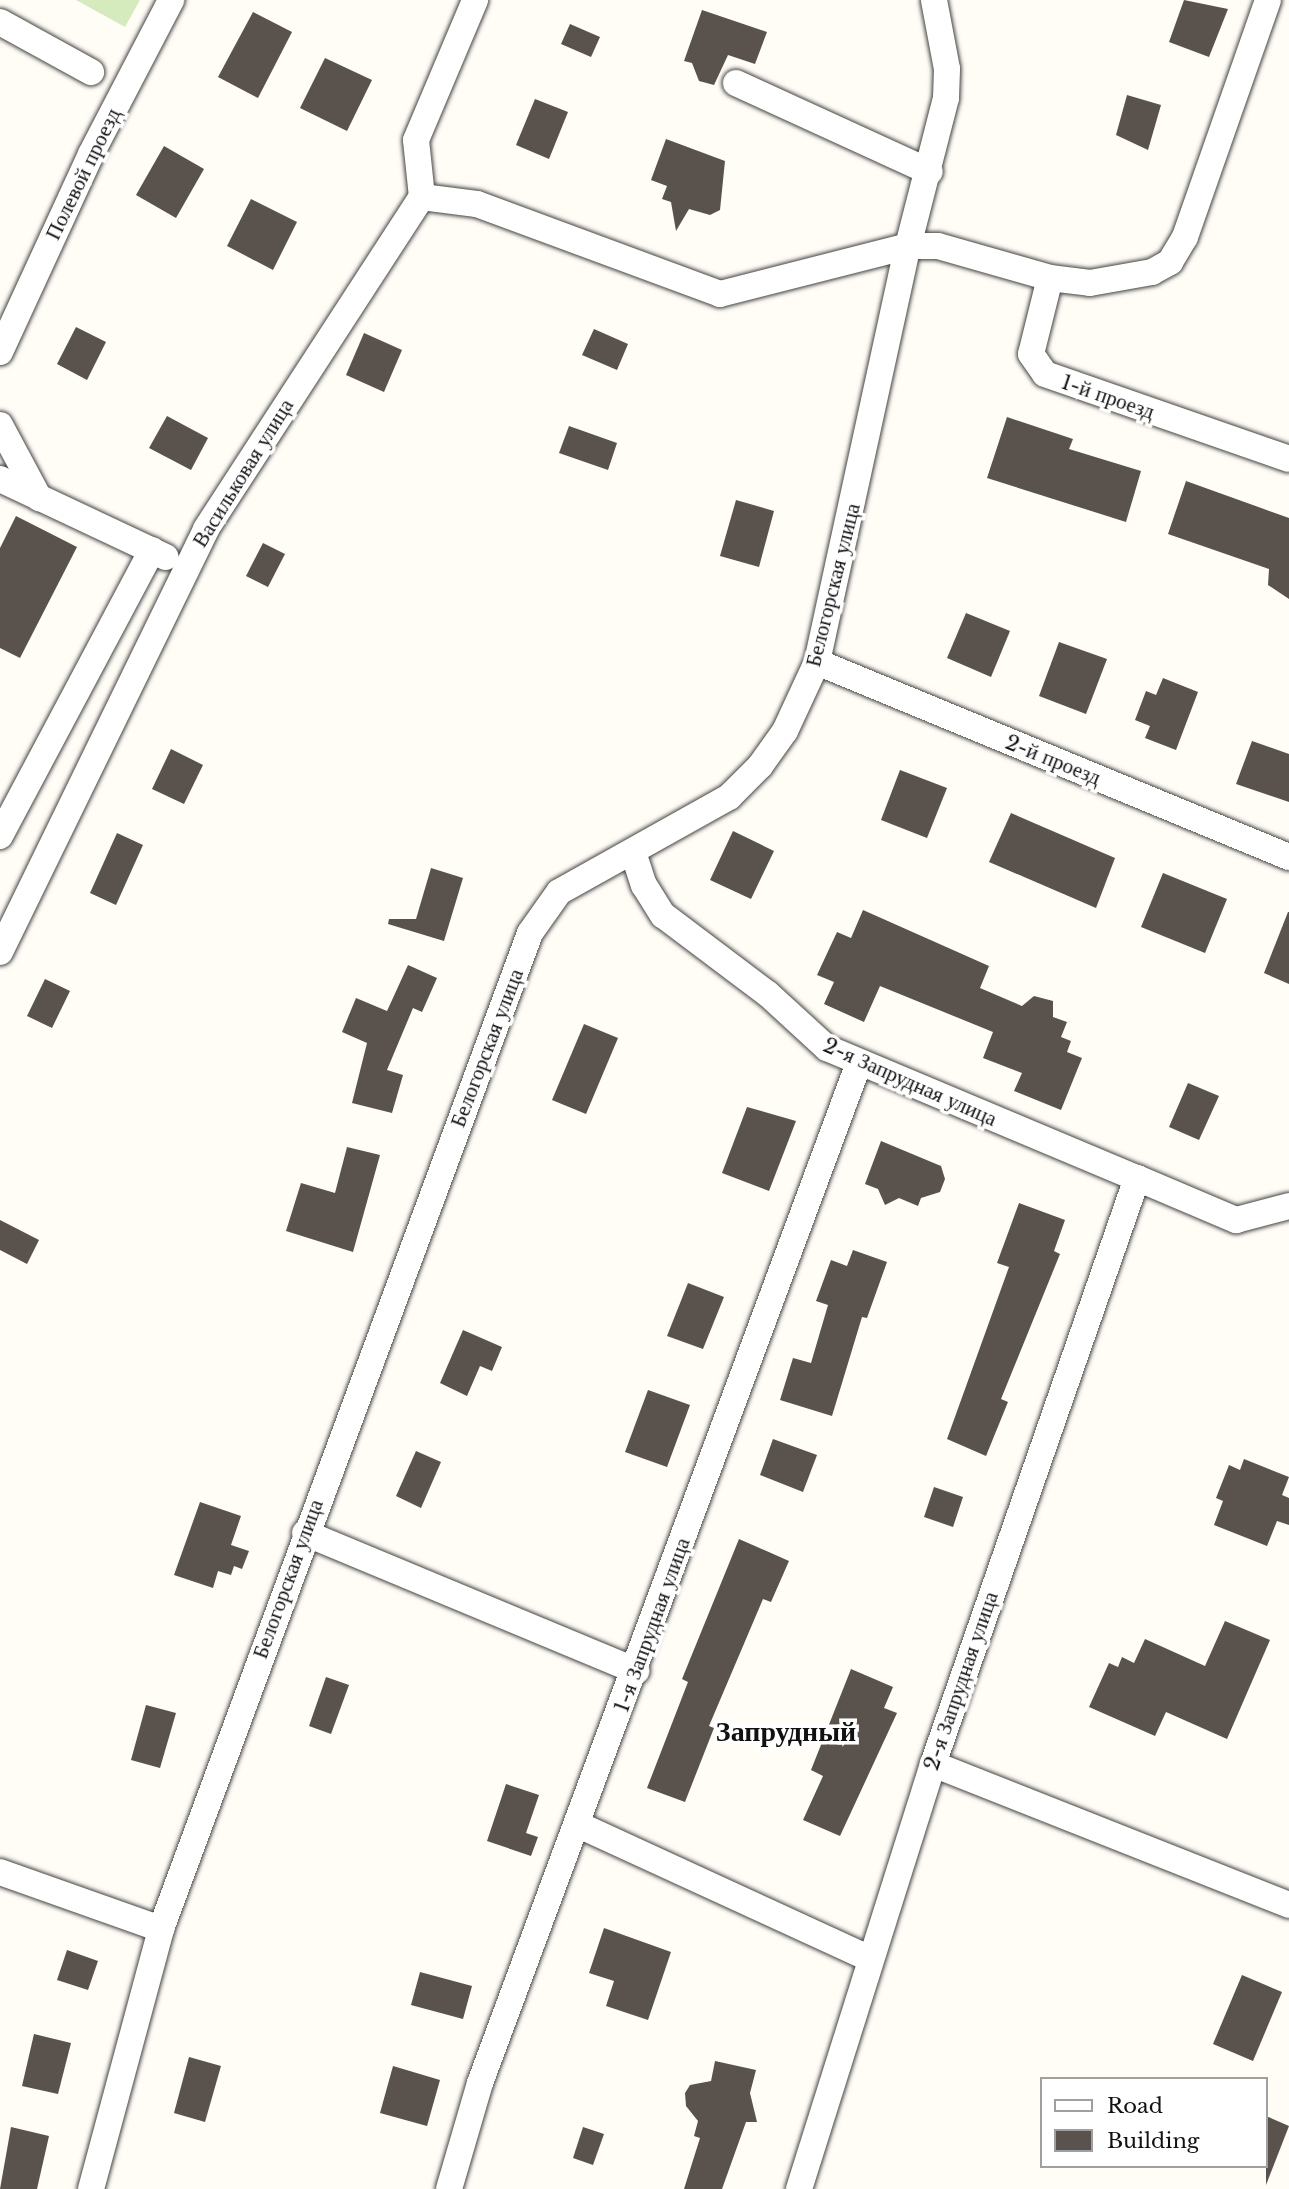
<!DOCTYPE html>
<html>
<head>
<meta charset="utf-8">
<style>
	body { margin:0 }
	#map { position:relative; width:1289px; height:2189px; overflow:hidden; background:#fffdf5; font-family:"Libre Baskerville",serif }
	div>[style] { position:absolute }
	.green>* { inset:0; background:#d5ebbd }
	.building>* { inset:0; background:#5a524d }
	.roads { filter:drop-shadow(0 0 2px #444) drop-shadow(0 0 2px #444) }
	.minor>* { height:26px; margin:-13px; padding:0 13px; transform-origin:13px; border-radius:13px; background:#fff }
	span { translate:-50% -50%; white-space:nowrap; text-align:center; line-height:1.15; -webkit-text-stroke:7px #fff; paint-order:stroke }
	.street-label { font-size:21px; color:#111 }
	.district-label { font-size:28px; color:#111; font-weight:700 }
	.legend { position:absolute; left:1040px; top:2077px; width:228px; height:91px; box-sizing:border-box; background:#fff; border:2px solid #a0a0a0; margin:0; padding:9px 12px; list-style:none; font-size:21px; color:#111 }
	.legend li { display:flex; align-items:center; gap:14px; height:35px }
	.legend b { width:35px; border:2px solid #a0a0a0 }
</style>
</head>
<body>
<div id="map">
	<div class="green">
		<i style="clip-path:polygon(76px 0,140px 0,125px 27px)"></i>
	</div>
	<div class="building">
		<i style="clip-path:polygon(1184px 0,1228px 9px,1209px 57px,1169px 42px)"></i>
		<i style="clip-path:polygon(702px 10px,767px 32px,755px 64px,728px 55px,714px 85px,699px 81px,692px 63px,684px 61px)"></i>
		<i style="clip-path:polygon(253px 12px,292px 32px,258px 98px,218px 77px)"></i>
		<i style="clip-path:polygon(570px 24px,600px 37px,591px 57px,561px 44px)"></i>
		<i style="clip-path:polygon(325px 58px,372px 80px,347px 131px,300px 108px)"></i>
		<i style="clip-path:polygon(1127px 95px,1161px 105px,1148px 150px,1116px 135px)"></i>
		<i style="clip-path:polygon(535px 99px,568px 112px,549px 159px,516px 145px)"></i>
		<i style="clip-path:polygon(666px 139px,725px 161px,720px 210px,710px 215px,689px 209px,676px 231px,671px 202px,662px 199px,667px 186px,651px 180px)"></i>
		<i style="clip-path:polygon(164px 146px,204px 169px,176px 218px,136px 195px)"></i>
		<i style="clip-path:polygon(251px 199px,297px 222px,273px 270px,227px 246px)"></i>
		<i style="clip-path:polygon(76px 327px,106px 342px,87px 380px,57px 364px)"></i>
		<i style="clip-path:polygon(594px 329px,628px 344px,617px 370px,582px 355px)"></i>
		<i style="clip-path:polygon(364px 333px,402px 350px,384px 392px,346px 375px)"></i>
		<i style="clip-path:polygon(167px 416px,208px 438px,191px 470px,149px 448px)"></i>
		<i style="clip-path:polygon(1007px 417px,1073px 439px,1069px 449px,1141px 471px,1126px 522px,987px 478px)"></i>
		<i style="clip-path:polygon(569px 426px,617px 443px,608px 470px,559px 453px)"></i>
		<i style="clip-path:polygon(1186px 481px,1289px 518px,1289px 599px,1268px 585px,1269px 569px,1168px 534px)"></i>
		<i style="clip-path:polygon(736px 500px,774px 511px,759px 567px,720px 556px)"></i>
		<i style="clip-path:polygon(16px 516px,77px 547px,20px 658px,0 648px,0 548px)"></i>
		<i style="clip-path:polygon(263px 543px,285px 554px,268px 587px,246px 576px)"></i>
		<i style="clip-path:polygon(966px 613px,1010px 631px,991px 677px,947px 658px)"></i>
		<i style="clip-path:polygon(1059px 642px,1107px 659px,1086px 714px,1039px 696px)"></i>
		<i style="clip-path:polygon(1163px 678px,1198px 692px,1176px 750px,1145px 738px,1150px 726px,1135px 720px,1146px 691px,1156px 695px)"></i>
		<i style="clip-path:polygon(1252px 741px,1289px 754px,1289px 802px,1236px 784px)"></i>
		<i style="clip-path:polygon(171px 749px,203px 765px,184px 804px,152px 789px)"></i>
		<i style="clip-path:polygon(900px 770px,947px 788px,927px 838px,881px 820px)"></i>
		<i style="clip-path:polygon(1011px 813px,1115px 858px,1096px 908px,989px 862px)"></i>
		<i style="clip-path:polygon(733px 831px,774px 851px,751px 899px,710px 880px)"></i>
		<i style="clip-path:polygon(117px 833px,143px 845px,116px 905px,90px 893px)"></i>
		<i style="clip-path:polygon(431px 868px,463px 878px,444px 941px,388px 924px,389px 919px,416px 919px)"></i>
		<i style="clip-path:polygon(1163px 873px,1227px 899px,1205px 953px,1141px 927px)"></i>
		<i style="clip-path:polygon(863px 910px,989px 966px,980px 988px,1022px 1006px,1034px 996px,1053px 1001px,1053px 1017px,1067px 1022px,1061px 1037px,1071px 1041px,1067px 1052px,1082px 1058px,1061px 1110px,1014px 1091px,1022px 1073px,983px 1058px,993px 1032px,880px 986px,864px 1022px,824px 1004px,834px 982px,817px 975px,837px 932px,851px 938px)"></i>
		<i style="clip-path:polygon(1288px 912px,1289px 912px,1289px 984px,1264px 973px)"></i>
		<i style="clip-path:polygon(408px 965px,437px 978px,422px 1012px,413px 1008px,387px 1070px,403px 1075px,392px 1113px,352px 1103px,367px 1043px,342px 1032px,356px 998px,387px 1011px)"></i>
		<i style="clip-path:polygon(45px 979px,70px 991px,52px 1028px,27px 1016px)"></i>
		<i style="clip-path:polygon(584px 1024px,618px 1038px,586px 1114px,552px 1100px)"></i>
		<i style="clip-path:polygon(1188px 1083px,1219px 1096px,1199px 1140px,1169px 1127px)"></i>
		<i style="clip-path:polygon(747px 1107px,796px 1121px,769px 1191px,722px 1173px)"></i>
		<i style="clip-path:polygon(881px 1141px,941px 1166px,945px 1179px,940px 1192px,921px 1198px,918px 1206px,899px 1198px,885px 1205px,878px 1189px,865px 1184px)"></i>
		<i style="clip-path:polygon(347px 1147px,380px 1155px,353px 1252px,286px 1231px,301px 1183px,335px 1193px)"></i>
		<i style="clip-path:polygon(1019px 1203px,1065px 1220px,1054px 1251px,1060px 1254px,1001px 1399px,1008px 1402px,986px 1456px,947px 1439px,1009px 1267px,997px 1263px)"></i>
		<i style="clip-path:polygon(0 1220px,39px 1240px,27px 1264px,0 1250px)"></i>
		<i style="clip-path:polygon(853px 1250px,887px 1262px,867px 1318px,862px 1317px,832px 1416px,780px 1400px,793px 1358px,811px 1363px,828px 1305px,816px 1301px,831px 1260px,847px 1266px)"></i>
		<i style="clip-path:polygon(688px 1283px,724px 1297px,703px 1349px,667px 1336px)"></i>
		<i style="clip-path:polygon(463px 1330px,502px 1347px,492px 1371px,480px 1366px,467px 1396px,440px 1383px)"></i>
		<i style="clip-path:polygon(648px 1390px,690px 1405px,667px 1467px,625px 1452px)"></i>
		<i style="clip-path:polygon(773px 1439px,817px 1455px,803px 1492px,760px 1475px)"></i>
		<i style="clip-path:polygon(416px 1451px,441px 1462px,421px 1508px,396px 1496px)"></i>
		<i style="clip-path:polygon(1244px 1459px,1289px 1477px,1282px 1495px,1289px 1498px,1289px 1525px,1277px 1521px,1267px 1546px,1214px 1525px,1223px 1501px,1216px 1498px,1229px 1465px,1240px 1470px)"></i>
		<i style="clip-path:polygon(934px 1487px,963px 1497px,953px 1527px,924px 1517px)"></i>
		<i style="clip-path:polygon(200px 1502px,241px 1516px,231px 1545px,249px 1551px,242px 1569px,234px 1566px,231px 1575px,218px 1571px,213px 1588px,174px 1575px)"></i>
		<i style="clip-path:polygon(739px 1539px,789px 1561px,771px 1602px,763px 1599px,709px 1726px,714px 1728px,685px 1802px,647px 1788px,688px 1682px,682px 1679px)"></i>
		<i style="clip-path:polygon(1225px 1621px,1270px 1640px,1227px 1739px,1166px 1712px,1155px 1736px,1089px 1707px,1109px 1663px,1118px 1667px,1122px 1657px,1134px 1663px,1145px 1639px,1205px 1666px)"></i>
		<i style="clip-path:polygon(851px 1669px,893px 1687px,884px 1708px,897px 1713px,840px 1836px,803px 1820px,823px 1776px,811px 1770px)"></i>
		<i style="clip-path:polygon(326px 1677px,349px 1685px,331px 1734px,309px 1726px)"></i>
		<i style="clip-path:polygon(146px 1705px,176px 1713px,160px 1768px,131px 1760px)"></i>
		<i style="clip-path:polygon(506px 1784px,539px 1795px,526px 1833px,538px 1837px,531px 1856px,487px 1841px)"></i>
		<i style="clip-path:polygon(604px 1928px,671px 1952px,648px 2020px,606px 2006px,614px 1981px,589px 1973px)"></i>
		<i style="clip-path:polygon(67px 1950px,98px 1961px,88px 1990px,57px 1980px)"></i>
		<i style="clip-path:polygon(420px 1972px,472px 1986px,463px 2019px,411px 2005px)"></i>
		<i style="clip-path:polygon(1242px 1975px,1282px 1992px,1253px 2061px,1213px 2044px)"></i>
		<i style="clip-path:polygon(34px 2034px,71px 2043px,58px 2094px,22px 2086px)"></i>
		<i style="clip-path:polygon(189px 2057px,221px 2066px,205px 2122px,174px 2113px)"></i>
		<i style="clip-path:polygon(715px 2061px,756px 2070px,750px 2093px,757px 2122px,746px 2122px,722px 2189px,684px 2189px,700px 2138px,694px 2136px,698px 2121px,686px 2106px,685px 2093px,690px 2085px,711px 2081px)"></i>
		<i style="clip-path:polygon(393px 2066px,440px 2080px,427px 2126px,380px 2113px)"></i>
		<i style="clip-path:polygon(1266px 2116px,1289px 2126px,1266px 2185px)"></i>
		<i style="clip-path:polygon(11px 2127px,49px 2136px,37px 2189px,0 2189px)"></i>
		<i style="clip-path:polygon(583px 2127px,604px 2134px,593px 2165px,573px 2158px)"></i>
	</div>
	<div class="roads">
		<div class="minor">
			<i style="left:0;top:22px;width:104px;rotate:28.8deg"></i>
			<i style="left:736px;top:83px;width:213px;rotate:24.6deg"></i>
			<i style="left:422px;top:197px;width:55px;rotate:7.3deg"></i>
			<i style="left:477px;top:204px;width:259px;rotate:20.3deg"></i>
			<i style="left:720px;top:294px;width:194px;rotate:-14.3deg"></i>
			<i style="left:908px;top:246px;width:30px"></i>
			<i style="left:938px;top:246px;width:116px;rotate:15.9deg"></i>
			<i style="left:1050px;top:278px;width:78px;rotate:104deg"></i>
			<i style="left:1031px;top:354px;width:24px;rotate:55deg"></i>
			<i style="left:1045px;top:374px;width:258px;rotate:19.2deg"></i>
			<i style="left:1050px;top:278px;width:40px;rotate:7.1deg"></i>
			<i style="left:1090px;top:283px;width:63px;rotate:-10.1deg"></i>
			<i style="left:1152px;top:272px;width:21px;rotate:-29deg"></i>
			<i style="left:1170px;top:262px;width:29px;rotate:-59deg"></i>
			<i style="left:1185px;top:237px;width:251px;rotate:-70.7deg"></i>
			<i style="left:0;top:352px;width:218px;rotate:-65.3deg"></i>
			<i style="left:91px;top:154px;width:174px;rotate:-62.5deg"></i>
			<i style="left:0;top:425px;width:83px;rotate:61.9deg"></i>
			<i style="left:0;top:479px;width:183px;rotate:25.2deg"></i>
			<i style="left:817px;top:662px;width:511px;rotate:22.45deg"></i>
			<i style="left:0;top:836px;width:324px;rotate:-62deg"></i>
			<i style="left:633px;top:852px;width:35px;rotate:72deg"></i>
			<i style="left:644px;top:885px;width:36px;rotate:58deg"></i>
			<i style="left:663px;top:915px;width:131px;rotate:37deg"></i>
			<i style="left:768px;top:994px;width:80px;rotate:42.5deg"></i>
			<i style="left:827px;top:1048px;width:336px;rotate:22.8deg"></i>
			<i style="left:1137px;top:1178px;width:620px;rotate:109.19deg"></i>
			<i style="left:933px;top:1764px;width:446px;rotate:107.5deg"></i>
			<i style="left:0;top:952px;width:470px;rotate:-64deg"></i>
			<i style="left:206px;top:529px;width:396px;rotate:-57deg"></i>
			<i style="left:422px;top:197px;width:57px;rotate:-96deg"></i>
			<i style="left:416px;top:140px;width:152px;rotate:-67.1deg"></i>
			<i style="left:1137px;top:1178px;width:108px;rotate:23deg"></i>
			<i style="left:1236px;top:1220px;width:55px;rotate:-14.8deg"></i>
			<i style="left:305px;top:1533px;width:359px;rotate:22.6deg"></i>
			<i style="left:933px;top:1764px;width:383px;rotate:21.6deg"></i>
			<i style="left:579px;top:1825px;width:318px;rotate:24.7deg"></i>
			<i style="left:0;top:1872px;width:171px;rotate:19.5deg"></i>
			<i style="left:91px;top:2189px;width:269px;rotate:-74.9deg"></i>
			<i style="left:161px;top:1929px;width:1062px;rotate:-69.67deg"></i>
			<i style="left:530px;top:933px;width:50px;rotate:-54.7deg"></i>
			<i style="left:559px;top:892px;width:195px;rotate:-29.2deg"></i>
			<i style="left:729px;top:797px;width:44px;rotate:-45deg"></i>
			<i style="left:760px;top:766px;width:43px;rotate:-54.5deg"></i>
			<i style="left:785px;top:731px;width:76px;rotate:-65.1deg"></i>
			<i style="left:817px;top:662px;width:426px;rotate:-77.7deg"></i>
			<i style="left:908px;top:246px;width:153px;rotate:-75.6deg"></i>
			<i style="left:946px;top:98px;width:29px;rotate:-88deg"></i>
			<i style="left:947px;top:69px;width:70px;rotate:-100.7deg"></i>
			<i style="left:449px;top:2189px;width:110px;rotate:-73.7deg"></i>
			<i style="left:480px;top:2083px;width:1088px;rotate:-69.62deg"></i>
		</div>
	</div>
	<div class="street-label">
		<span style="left:83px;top:174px;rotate:-64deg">Полевой проезд</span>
		<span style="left:1108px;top:397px;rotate:19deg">1-й проезд</span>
		<span style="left:243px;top:473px;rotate:-58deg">Васильковая улица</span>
		<span style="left:833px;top:585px;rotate:-76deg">Белогорская улица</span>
		<span style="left:1053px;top:760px;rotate:22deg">2-й проезд</span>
		<span style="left:487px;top:1048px;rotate:-69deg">Белогорская улица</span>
		<span style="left:910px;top:1082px;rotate:24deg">2-я Запрудная улица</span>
		<span style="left:288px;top:1579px;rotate:-70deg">Белогорская улица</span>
		<span style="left:652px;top:1625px;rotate:-70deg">1-я Запрудная улица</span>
		<span style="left:961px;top:1681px;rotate:-71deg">2-я Запрудная улица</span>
	</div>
	<div class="district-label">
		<span style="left:786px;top:1732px">Запрудный</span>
	</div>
	<ul class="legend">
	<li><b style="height:9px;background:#fff"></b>Road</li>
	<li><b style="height:19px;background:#5a524d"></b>Building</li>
	</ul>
</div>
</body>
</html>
